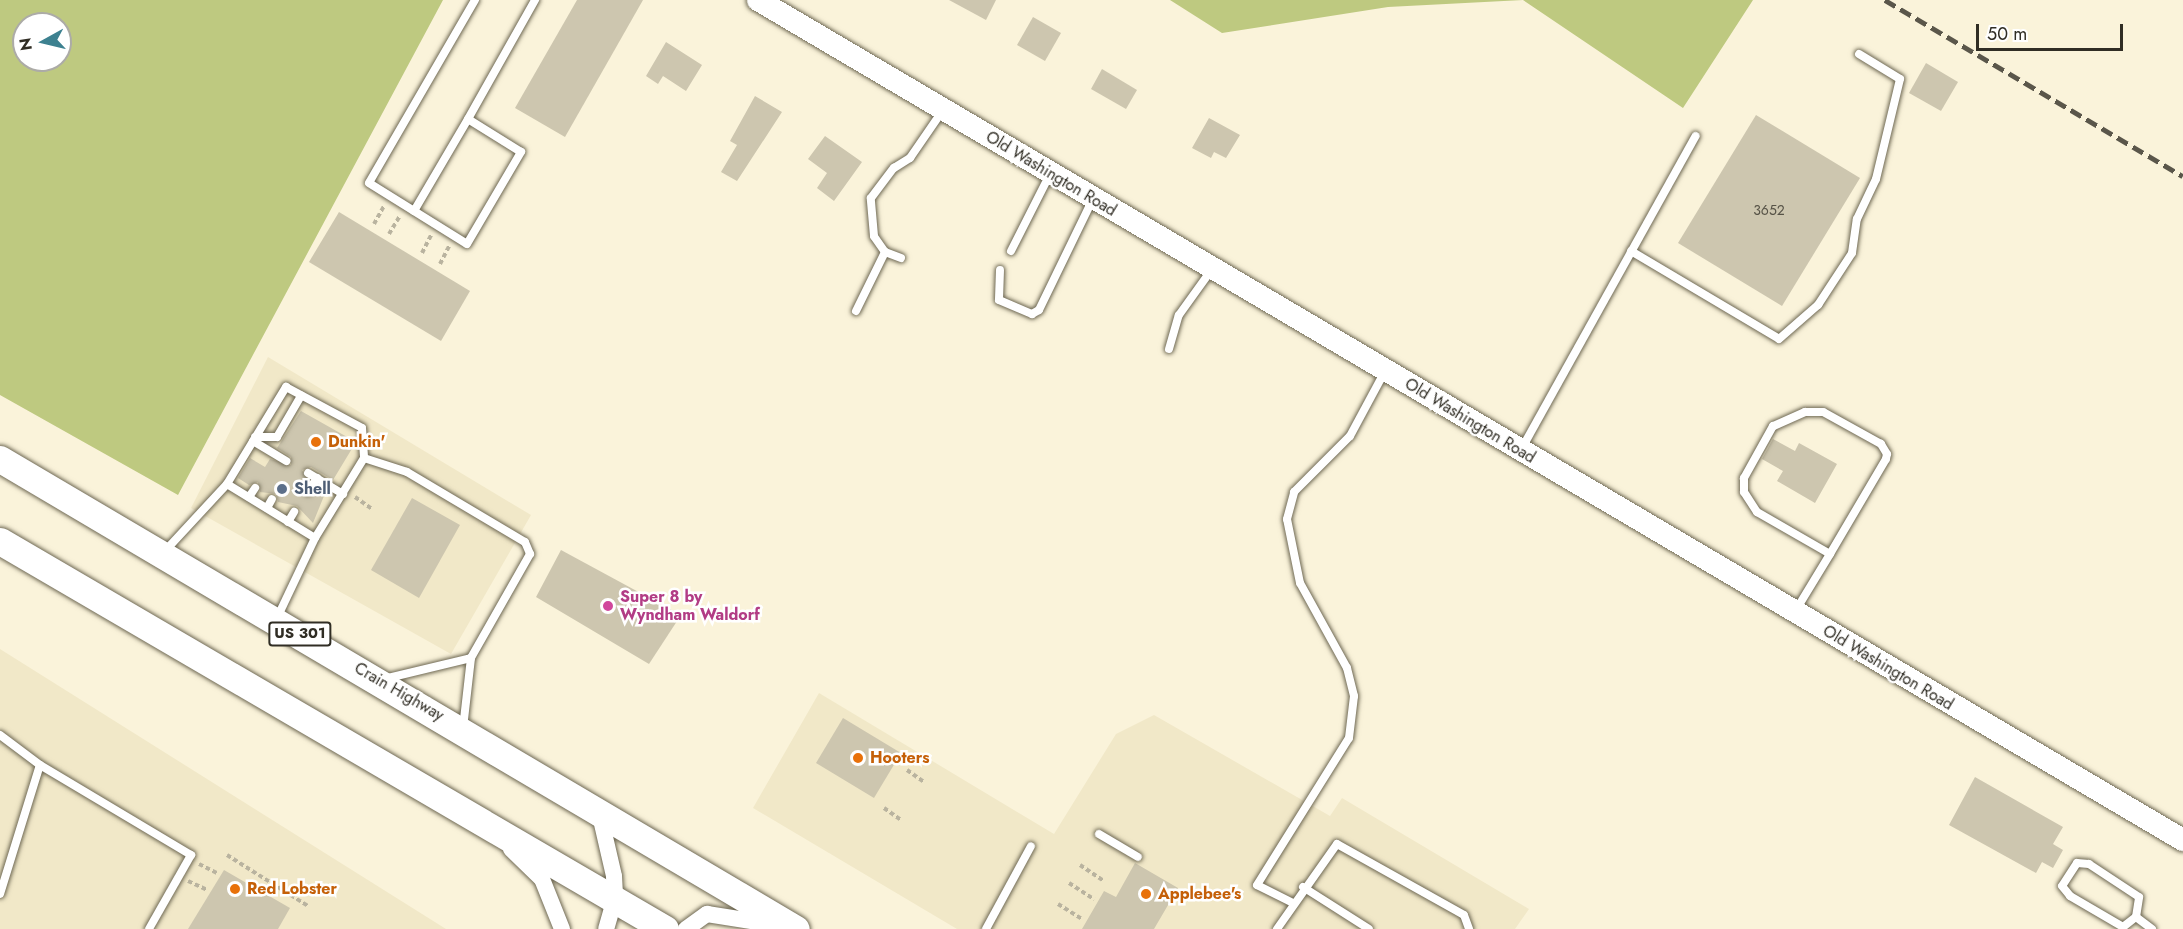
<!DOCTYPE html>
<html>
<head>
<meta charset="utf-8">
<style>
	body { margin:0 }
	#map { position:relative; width:2183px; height:929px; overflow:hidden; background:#faf3da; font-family:Jost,sans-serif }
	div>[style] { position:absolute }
	.built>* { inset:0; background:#f1e8c8 }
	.forest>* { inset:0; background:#bec980 }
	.building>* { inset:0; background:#cdc6af }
	.path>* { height:4px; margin-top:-2px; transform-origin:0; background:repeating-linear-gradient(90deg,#b9b39f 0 4.5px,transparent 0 7.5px) }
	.roads { filter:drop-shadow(0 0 2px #6e6853) drop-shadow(0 0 2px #6e6853) }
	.service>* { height:8px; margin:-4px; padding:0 4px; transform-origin:4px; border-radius:4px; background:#fff }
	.minor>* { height:16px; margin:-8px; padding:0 8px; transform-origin:8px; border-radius:8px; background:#fff }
	.secondary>* { height:22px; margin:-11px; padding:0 11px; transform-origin:11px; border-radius:11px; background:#fff }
	.trunk>* { height:27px; margin:-13.5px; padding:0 13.5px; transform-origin:13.5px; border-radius:13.5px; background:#fff }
	.rail>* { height:4.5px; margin-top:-2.25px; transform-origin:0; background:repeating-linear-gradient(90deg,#5a564a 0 12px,transparent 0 18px) }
	.dots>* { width:16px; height:16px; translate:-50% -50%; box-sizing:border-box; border:3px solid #fff; border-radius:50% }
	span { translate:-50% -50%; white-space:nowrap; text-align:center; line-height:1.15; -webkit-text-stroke:5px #fff; paint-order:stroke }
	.number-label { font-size:14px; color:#575347 }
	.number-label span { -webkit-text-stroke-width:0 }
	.shield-label span { padding:2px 4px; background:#fff; border:2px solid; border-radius:4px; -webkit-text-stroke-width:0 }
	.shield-label { font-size:15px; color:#302d24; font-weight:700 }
	.street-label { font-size:16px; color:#302d24 }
	.food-label { font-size:16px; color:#c56008; font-weight:700 }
	.left { translate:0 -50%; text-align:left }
	.service-label { font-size:16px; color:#4e5e75; font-weight:700 }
	.hotel-label { font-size:16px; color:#b23c85; font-weight:700 }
	.north { position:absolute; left:12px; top:12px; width:60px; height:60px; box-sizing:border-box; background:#fff; border:2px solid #acaba7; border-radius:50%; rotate:262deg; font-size:16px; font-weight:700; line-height:24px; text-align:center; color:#302d24 }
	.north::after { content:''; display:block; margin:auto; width:21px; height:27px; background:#3d8190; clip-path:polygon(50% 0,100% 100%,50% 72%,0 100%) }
	.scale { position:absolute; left:1976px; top:24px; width:147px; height:27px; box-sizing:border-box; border:3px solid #302d24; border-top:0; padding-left:8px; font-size:18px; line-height:21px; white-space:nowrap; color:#302d24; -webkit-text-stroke:4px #fff; paint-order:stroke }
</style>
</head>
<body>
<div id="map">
	<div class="built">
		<i style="clip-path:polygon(268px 357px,531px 515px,451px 654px,191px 508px)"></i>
		<i style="clip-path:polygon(0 649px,446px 929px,0 929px)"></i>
		<i style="clip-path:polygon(819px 693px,1054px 834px,1116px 734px,1154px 715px,1330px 816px,1342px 798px,1529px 909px,1515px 929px,957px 929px,753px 808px)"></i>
	</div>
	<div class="forest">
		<i style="clip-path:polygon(evenodd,0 0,443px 0,178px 495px,0 395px,0 0,24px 24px,60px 24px,60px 60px,24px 60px,24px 24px)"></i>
		<i style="clip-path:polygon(1170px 0,1753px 0,1683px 108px,1523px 0,1388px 7px,1222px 33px)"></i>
	</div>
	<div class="building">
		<i style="clip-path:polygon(577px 0,643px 0,565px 137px,515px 108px)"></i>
		<i style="clip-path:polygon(949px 0,996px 0,986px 20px)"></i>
		<i style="clip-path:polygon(1033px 17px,1061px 33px,1045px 61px,1017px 45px)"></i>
		<i style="clip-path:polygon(666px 42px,702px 65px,686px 91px,663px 76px,658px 84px,646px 76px)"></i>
		<i style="clip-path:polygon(1926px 63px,1958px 82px,1941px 111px,1909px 93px)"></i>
		<i style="clip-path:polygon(1102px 69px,1137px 90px,1126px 109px,1091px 89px)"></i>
		<i style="clip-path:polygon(755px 96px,782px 112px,737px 181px,721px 172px,737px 145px,730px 141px)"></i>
		<i style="clip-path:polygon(1756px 115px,1860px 178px,1782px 306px,1678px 243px)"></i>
		<i style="clip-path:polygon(1209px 118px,1240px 135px,1226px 158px,1214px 152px,1211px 158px,1192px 148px)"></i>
		<i style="clip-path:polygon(825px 136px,862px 162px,834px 201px,817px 188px,827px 173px,808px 159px)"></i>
		<i style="clip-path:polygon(339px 212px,470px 291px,441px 341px,309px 262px)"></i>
		<i style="clip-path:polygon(301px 411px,356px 442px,333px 480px,311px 467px,302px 470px,308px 480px,304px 496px,311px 496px,319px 487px,326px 491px,313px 523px,297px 506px,278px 502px,276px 494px,260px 492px,258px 482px,249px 485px,238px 478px,250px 458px,265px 467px,270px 459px,291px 465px,291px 457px,277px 448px)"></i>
		<i style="clip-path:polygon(1773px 439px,1795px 451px,1799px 443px,1837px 464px,1815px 503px,1777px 481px,1783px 471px,1762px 459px)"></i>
		<i style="clip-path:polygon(412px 498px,460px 525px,419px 598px,371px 570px)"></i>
		<i style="clip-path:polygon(561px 550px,681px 615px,649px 664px,536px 597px)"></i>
		<i style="clip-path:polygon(843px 718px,901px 753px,874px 798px,816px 763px)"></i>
		<i style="clip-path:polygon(1975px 777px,2063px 827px,2053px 844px,2063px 850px,2053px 868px,2042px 862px,2036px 873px,1949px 825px)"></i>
		<i style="clip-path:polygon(1135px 863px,1178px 888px,1154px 929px,1082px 929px,1104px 891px,1116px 897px)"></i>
		<i style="clip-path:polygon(224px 870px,290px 908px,278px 929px,188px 929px)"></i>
	</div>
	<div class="path">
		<i style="left:374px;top:224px;width:21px;rotate:-61deg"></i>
		<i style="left:389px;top:234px;width:21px;rotate:-59deg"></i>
		<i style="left:422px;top:253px;width:20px;rotate:-63deg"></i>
		<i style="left:440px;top:264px;width:20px;rotate:-63deg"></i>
		<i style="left:355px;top:497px;width:21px;rotate:35deg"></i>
		<i style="left:907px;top:770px;width:21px;rotate:35deg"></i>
		<i style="left:884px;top:808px;width:21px;rotate:35deg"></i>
		<i style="left:227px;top:855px;width:96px;rotate:32.2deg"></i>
		<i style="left:199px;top:864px;width:20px;rotate:27deg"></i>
		<i style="left:1080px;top:865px;width:29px;rotate:34deg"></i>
		<i style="left:188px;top:881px;width:21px;rotate:25deg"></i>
		<i style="left:1069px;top:883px;width:30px;rotate:33deg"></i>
		<i style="left:1058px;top:904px;width:28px;rotate:32deg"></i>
	</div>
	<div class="roads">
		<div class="service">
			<i style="left:475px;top:0;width:211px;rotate:120.1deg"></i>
			<i style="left:369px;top:183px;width:115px;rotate:31.9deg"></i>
			<i style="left:467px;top:244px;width:107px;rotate:-59.6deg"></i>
			<i style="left:521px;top:152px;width:62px;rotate:-148.1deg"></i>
			<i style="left:468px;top:119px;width:137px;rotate:-60.6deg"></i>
			<i style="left:414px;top:211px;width:107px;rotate:-59.6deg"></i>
			<i style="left:1011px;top:251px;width:86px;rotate:-63.1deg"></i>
			<i style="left:1631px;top:251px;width:172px;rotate:30.7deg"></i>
			<i style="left:1779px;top:339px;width:52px;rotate:-41.1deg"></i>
			<i style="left:1818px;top:305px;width:62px;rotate:-56.8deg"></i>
			<i style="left:1852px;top:253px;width:34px;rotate:-82deg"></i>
			<i style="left:1857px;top:219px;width:44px;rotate:-64.6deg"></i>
			<i style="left:1876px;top:179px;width:103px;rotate:-76.5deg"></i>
			<i style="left:1900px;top:79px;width:48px;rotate:-148.6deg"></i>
			<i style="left:901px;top:258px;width:17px;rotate:-159deg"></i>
			<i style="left:885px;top:252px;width:19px;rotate:-125deg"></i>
			<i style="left:874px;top:236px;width:38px;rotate:-95deg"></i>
			<i style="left:871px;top:198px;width:38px;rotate:-53deg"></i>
			<i style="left:894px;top:168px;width:19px;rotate:-32deg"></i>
			<i style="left:910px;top:158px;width:58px;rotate:-55.5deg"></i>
			<i style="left:1000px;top:270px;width:30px;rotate:92deg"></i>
			<i style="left:999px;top:300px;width:36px;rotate:23deg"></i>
			<i style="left:1032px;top:314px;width:8px;rotate:-30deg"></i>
			<i style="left:1039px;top:310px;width:123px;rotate:-64.1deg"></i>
			<i style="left:856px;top:311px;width:66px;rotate:-63.8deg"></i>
			<i style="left:1169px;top:349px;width:35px;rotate:-74deg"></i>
			<i style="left:1179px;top:315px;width:57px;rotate:-54.3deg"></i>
			<i style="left:255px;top:437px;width:22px"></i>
			<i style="left:277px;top:437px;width:48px;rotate:-59.7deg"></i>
			<i style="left:253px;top:441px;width:39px;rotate:31deg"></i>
			<i style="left:1522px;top:448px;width:357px;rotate:-60.9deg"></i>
			<i style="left:308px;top:473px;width:41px;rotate:31deg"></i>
			<i style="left:227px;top:484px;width:114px;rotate:-58.7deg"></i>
			<i style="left:286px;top:387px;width:86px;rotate:28.3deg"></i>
			<i style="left:362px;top:428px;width:30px;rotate:86deg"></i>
			<i style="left:308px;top:491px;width:16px;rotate:-55deg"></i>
			<i style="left:249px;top:497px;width:11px;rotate:-56deg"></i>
			<i style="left:267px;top:508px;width:10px;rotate:-61deg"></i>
			<i style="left:288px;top:522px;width:12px;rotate:-59deg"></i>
			<i style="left:315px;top:538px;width:94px;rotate:-58.5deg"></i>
			<i style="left:364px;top:458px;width:45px;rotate:18deg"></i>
			<i style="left:407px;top:472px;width:137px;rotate:30.7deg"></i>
			<i style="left:525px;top:542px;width:13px;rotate:67deg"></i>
			<i style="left:530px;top:554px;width:120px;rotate:119.6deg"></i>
			<i style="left:471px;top:658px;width:70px;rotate:96.5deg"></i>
			<i style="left:165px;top:551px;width:91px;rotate:-47.2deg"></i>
			<i style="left:227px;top:484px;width:103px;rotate:31.5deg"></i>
			<i style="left:315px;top:538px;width:89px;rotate:115.4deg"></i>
			<i style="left:1796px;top:610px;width:66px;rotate:-58.7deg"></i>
			<i style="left:1830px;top:554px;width:110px;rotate:-59.5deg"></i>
			<i style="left:1886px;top:459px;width:5px;rotate:-79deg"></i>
			<i style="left:1887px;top:454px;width:12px;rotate:-121deg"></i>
			<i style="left:1881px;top:444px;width:66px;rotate:-151.1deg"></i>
			<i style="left:1823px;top:412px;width:18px;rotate:180deg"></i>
			<i style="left:1805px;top:412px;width:35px;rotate:156deg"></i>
			<i style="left:1773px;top:426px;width:60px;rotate:119.1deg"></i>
			<i style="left:1744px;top:478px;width:14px;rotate:90deg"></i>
			<i style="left:1744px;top:492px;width:24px;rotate:57deg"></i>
			<i style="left:1757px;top:512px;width:84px;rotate:29.9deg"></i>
			<i style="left:388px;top:678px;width:85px;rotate:-13.5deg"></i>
			<i style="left:0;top:735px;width:50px;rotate:36.9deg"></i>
			<i style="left:40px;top:765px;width:176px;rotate:30.8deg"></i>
			<i style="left:191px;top:855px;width:85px;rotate:119.6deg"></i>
			<i style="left:1099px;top:834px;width:45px;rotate:30.5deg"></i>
			<i style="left:1303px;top:887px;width:78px;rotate:32.5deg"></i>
			<i style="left:0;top:894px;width:135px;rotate:-72.8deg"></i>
			<i style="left:1293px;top:903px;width:40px;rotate:-153.4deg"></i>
			<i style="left:1257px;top:885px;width:173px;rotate:-58deg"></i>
			<i style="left:1349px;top:738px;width:42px;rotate:-83.2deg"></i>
			<i style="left:1354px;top:696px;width:29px;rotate:-104deg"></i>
			<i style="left:1347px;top:668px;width:97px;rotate:-118.9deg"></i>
			<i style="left:1300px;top:583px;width:65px;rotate:-101.5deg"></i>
			<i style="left:1287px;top:519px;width:28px;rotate:-75deg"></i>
			<i style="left:1294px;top:492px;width:79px;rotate:-45deg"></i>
			<i style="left:1350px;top:436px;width:74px;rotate:-61.7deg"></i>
			<i style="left:2136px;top:917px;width:20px;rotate:-81deg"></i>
			<i style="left:2139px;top:897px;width:60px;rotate:-146.6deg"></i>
			<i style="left:2089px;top:864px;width:12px;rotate:-175deg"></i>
			<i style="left:2077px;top:863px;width:27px;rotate:123deg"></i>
			<i style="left:2062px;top:886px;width:13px;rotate:51deg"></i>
			<i style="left:2070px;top:896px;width:61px;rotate:30.3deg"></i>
			<i style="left:2123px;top:927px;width:16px;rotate:-38deg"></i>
			<i style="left:2136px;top:917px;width:20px;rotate:37deg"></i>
			<i style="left:986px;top:929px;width:94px;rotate:-61.5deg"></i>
			<i style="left:1277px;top:929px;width:104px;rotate:-54.8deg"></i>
			<i style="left:1337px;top:844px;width:145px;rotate:29.2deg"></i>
			<i style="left:1464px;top:915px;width:15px;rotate:70deg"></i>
		</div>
		<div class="minor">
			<i style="left:599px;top:811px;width:67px;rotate:77deg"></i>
			<i style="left:614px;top:876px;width:22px;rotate:87deg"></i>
			<i style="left:615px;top:898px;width:32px;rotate:106deg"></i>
			<i style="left:511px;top:849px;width:43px;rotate:44.1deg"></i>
			<i style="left:542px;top:879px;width:54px;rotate:68.2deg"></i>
			<i style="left:686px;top:929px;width:26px;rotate:-36deg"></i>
			<i style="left:707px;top:914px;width:64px;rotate:9deg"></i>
		</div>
		<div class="secondary">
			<i style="left:758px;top:0;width:1654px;rotate:30.52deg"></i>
		</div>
		<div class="trunk">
			<i style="left:0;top:459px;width:924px;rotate:30.56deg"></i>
			<i style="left:0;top:541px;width:770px;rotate:30.26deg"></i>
		</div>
	</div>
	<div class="rail">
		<i style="left:1885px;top:0;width:346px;rotate:30.6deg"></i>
	</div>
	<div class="dots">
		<i style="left:316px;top:442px;background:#e8710a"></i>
		<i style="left:282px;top:489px;background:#5c6f8a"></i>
		<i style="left:608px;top:606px;background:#d1479c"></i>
		<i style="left:858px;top:758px;background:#e8710a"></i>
		<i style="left:235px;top:889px;background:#e8710a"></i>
		<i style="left:1146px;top:894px;background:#e8710a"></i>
	</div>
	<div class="number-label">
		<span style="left:1769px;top:210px">3652</span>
	</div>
	<div class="shield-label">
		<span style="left:300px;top:634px">US 301</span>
	</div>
	<div class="street-label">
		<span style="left:1051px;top:174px;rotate:31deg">Old Washington Road</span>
		<span style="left:1470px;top:421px;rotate:31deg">Old Washington Road</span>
		<span style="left:1888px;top:668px;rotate:31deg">Old Washington Road</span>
		<span style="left:399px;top:692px;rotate:30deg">Crain Highway</span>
	</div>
	<div class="food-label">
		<span class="left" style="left:328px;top:442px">Dunkin'</span>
		<span class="left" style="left:870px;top:758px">Hooters</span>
		<span class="left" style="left:247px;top:889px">Red Lobster</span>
		<span class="left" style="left:1158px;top:894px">Applebee's</span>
	</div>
	<div class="service-label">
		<span class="left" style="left:294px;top:489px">Shell</span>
	</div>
	<div class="hotel-label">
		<span class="left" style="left:620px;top:606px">Super 8 by<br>Wyndham Waldorf</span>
	</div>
	<div class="north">N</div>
	<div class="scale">50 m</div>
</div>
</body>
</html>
